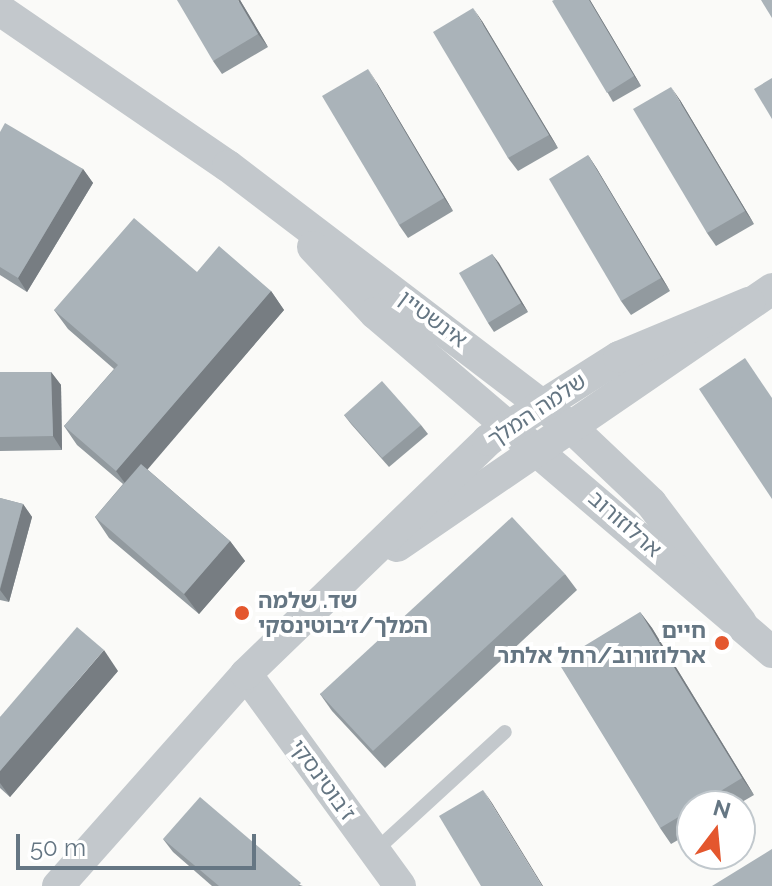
<!DOCTYPE html>
<html>
<head>
<meta charset="utf-8">
<style>
	body { margin:0 }
	#map { position:relative; width:772px; height:886px; overflow:hidden; background:#fafaf8; font-family:Raleway,"Noto Sans Hebrew",sans-serif }
	div>[style] { position:absolute }
	.service>* { height:14px; margin:-7px; padding:0 7px; transform-origin:7px; border-radius:7px; background:#c3c8cc }
	.tertiary>* { height:32px; margin:-16px; padding:0 16px; transform-origin:16px; border-radius:16px; background:#c3c8cc }
	.wall>* { inset:0; background:#929a9f }
	.shaded-wall>* { inset:0; background:#777d82 }
	.building>* { inset:0; background:#aab3b9 }
	.dots>* { width:22px; height:22px; translate:-50% -50%; box-sizing:border-box; border:4px solid #fff; border-radius:50% }
	span { translate:-50% -50%; white-space:nowrap; text-align:center; line-height:1.15; -webkit-text-stroke:8px #fff; paint-order:stroke }
	.street-label { font-size:22px; color:#657683 }
	.poi-label { font-size:22px; color:#657683; font-weight:700 }
	.left { translate:0 -50%; text-align:left }
	.right { translate:-100% -50%; text-align:right }
	.north { position:absolute; left:676px; top:790px; width:80px; height:80px; box-sizing:border-box; background:#fff; border:2px solid #c1c8cd; border-radius:50%; rotate:16deg; font-size:22px; font-weight:700; line-height:32px; text-align:center; color:#657683 }
	.north::after { content:''; display:block; margin:auto; width:28px; height:36px; background:#e4572e; clip-path:polygon(50% 0,100% 100%,50% 72%,0 100%) }
	.scale { position:absolute; left:16px; top:834px; width:240px; height:36px; box-sizing:border-box; border:4px solid #657683; border-top:0; padding-left:10px; font-size:24px; line-height:28px; white-space:nowrap; color:#657683; -webkit-text-stroke:6px #fff; paint-order:stroke }
</style>
</head>
<body>
<div id="map">
	<div class="service">
		<i style="left:375px;top:851px;width:176px;rotate:-42.5deg"></i>
	</div>
	<div class="tertiary">
		<i style="left:0;top:10px;width:276px;rotate:34.4deg"></i>
		<i style="left:228px;top:166px;width:435px;rotate:37.3deg"></i>
		<i style="left:574px;top:430px;width:106px;rotate:43.5deg"></i>
		<i style="left:651px;top:503px;width:150px;rotate:53.1deg"></i>
		<i style="left:313px;top:247px;width:91px;rotate:46.8deg"></i>
		<i style="left:375px;top:313px;width:522px;rotate:40.49deg"></i>
		<i style="left:397px;top:546px;width:455px;rotate:-34.4deg"></i>
		<i style="left:246px;top:674px;width:262px;rotate:54deg"></i>
		<i style="left:58px;top:886px;width:283px;rotate:-48.4deg"></i>
		<i style="left:246px;top:674px;width:337px;rotate:-44deg"></i>
		<i style="left:488px;top:440px;width:155px;rotate:-32.4deg"></i>
		<i style="left:619px;top:357px;width:141px;rotate:-22.6deg"></i>
	</div>
	<div class="wall">
		<i style="clip-path:polygon(240px 0,268px 47px,222px 74px,213px 61px)"></i>
		<i style="clip-path:polygon(554px 0,590px 0,641px 86px,613px 102px)"></i>
		<i style="clip-path:polygon(482px 21px,558px 148px,518px 171px,508px 158px)"></i>
		<i style="clip-path:polygon(377px 83px,453px 211px,408px 238px,399px 225px)"></i>
		<i style="clip-path:polygon(680px 100px,754px 224px,716px 246px,707px 233px)"></i>
		<i style="clip-path:polygon(0 132px,83px 169px,93px 183px,27px 292px,0 275px)"></i>
		<i style="clip-path:polygon(588px 155px,597px 169px,670px 291px,631px 315px,621px 301px)"></i>
		<i style="clip-path:polygon(492px 254px,528px 312px,494px 332px,488px 323px)"></i>
		<i style="clip-path:polygon(197px 272px,271px 291px,284px 310px,147px 469px,230px 541px,245px 561px,199px 614px,109px 538px,95px 517px,123px 484px,77px 445px,64px 426px,114px 369px,68px 329px,54px 310px)"></i>
		<i style="clip-path:polygon(0 372px,51px 372px,61px 385px,62px 450px,0 451px)"></i>
		<i style="clip-path:polygon(344px 415px,421px 425px,428px 434px,389px 467px,351px 424px)"></i>
		<i style="clip-path:polygon(0 498px,23px 504px,32px 517px,9px 602px,0 600px)"></i>
		<i style="clip-path:polygon(565px 574px,577px 590px,385px 768px,332px 711px,320px 694px)"></i>
		<i style="clip-path:polygon(640px 612px,652px 628px,754px 795px,735px 806px,692px 806px,692px 832px,671px 844px,660px 828px)"></i>
		<i style="clip-path:polygon(118px 671px,10px 797px,0 788px,0 717px)"></i>
		<i style="clip-path:polygon(163px 839px,303px 886px,212px 886px,173px 852px)"></i>
	</div>
	<div class="shaded-wall">
		<i style="clip-path:polygon(238px 0,240px 0,268px 47px,258px 34px)"></i>
		<i style="clip-path:polygon(589px 0,590px 0,641px 86px,634px 76px)"></i>
		<i style="clip-path:polygon(473px 8px,482px 21px,558px 148px,549px 135px)"></i>
		<i style="clip-path:polygon(368px 69px,377px 83px,453px 211px,444px 198px)"></i>
		<i style="clip-path:polygon(671px 87px,680px 100px,754px 224px,745px 211px)"></i>
		<i style="clip-path:polygon(588px 155px,597px 169px,670px 291px,661px 278px)"></i>
		<i style="clip-path:polygon(83px 169px,93px 183px,27px 292px,18px 278px)"></i>
		<i style="clip-path:polygon(492px 254px,499px 263px,528px 312px,521px 303px)"></i>
		<i style="clip-path:polygon(271px 291px,284px 310px,130px 490px,116px 471px)"></i>
		<i style="clip-path:polygon(51px 372px,61px 385px,62px 450px,53px 436px)"></i>
		<i style="clip-path:polygon(23px 504px,32px 517px,9px 602px,0 590px)"></i>
		<i style="clip-path:polygon(230px 541px,245px 561px,199px 614px,184px 594px)"></i>
		<i style="clip-path:polygon(640px 612px,652px 628px,754px 795px,742px 778px)"></i>
		<i style="clip-path:polygon(104px 650px,118px 671px,10px 797px,0 783px,0 771px)"></i>
		<i style="clip-path:polygon(483px 790px,492px 803px,543px 886px,542px 886px)"></i>
	</div>
	<div class="building">
		<i style="clip-path:polygon(177px 0,238px 0,258px 34px,213px 61px)"></i>
		<i style="clip-path:polygon(554px 0,589px 0,634px 76px,607px 93px,552px 1px)"></i>
		<i style="clip-path:polygon(761px 0,772px 0,772px 18px)"></i>
		<i style="clip-path:polygon(473px 8px,549px 135px,508px 158px,433px 32px)"></i>
		<i style="clip-path:polygon(368px 69px,444px 198px,399px 225px,322px 96px)"></i>
		<i style="clip-path:polygon(772px 78px,772px 119px,754px 89px)"></i>
		<i style="clip-path:polygon(671px 87px,745px 211px,707px 233px,633px 109px)"></i>
		<i style="clip-path:polygon(5px 123px,83px 169px,18px 278px,0 267px,0 132px)"></i>
		<i style="clip-path:polygon(588px 155px,661px 278px,621px 301px,549px 179px)"></i>
		<i style="clip-path:polygon(134px 218px,197px 272px,219px 246px,271px 291px,116px 471px,64px 426px,118px 365px,54px 310px)"></i>
		<i style="clip-path:polygon(492px 254px,521px 303px,488px 323px,459px 273px)"></i>
		<i style="clip-path:polygon(745px 358px,772px 398px,772px 499px,699px 389px)"></i>
		<i style="clip-path:polygon(0 372px,51px 372px,53px 436px,0 437px)"></i>
		<i style="clip-path:polygon(382px 381px,421px 425px,382px 458px,344px 415px)"></i>
		<i style="clip-path:polygon(141px 464px,230px 541px,184px 594px,95px 517px)"></i>
		<i style="clip-path:polygon(0 498px,23px 504px,0 588px)"></i>
		<i style="clip-path:polygon(512px 517px,565px 574px,373px 751px,320px 694px)"></i>
		<i style="clip-path:polygon(640px 612px,742px 778px,696px 806px,692px 806px,692px 809px,660px 828px,558px 662px)"></i>
		<i style="clip-path:polygon(77px 627px,104px 650px,0 771px,0 717px)"></i>
		<i style="clip-path:polygon(483px 790px,542px 886px,481px 886px,439px 816px)"></i>
		<i style="clip-path:polygon(200px 797px,301px 883px,298px 886px,219px 886px,163px 839px)"></i>
		<i style="clip-path:polygon(772px 849px,772px 886px,712px 886px)"></i>
	</div>
	<div class="dots">
		<i style="left:242px;top:613px;background:#e4572e"></i>
		<i style="left:722px;top:643px;background:#e4572e"></i>
	</div>
	<div class="street-label">
		<span style="left:433px;top:319px;rotate:37deg">אינשטיין</span>
		<span style="left:537px;top:410px;rotate:-34deg">שלמה המלך</span>
		<span style="left:625px;top:524px;rotate:41deg">ארלוזורוב</span>
		<span style="left:323px;top:780px;rotate:54deg">ז'בוטינסקי</span>
	</div>
	<div class="poi-label">
		<span class="left" style="left:258px;top:613px">שד. שלמה<br>המלך/ז׳בוטינסקי</span>
		<span class="right" style="left:706px;top:643px">חיים<br>ארלוזורוב/רחל אלתר</span>
	</div>
	<div class="north">N</div>
	<div class="scale">50 m</div>
</div>
</body>
</html>
